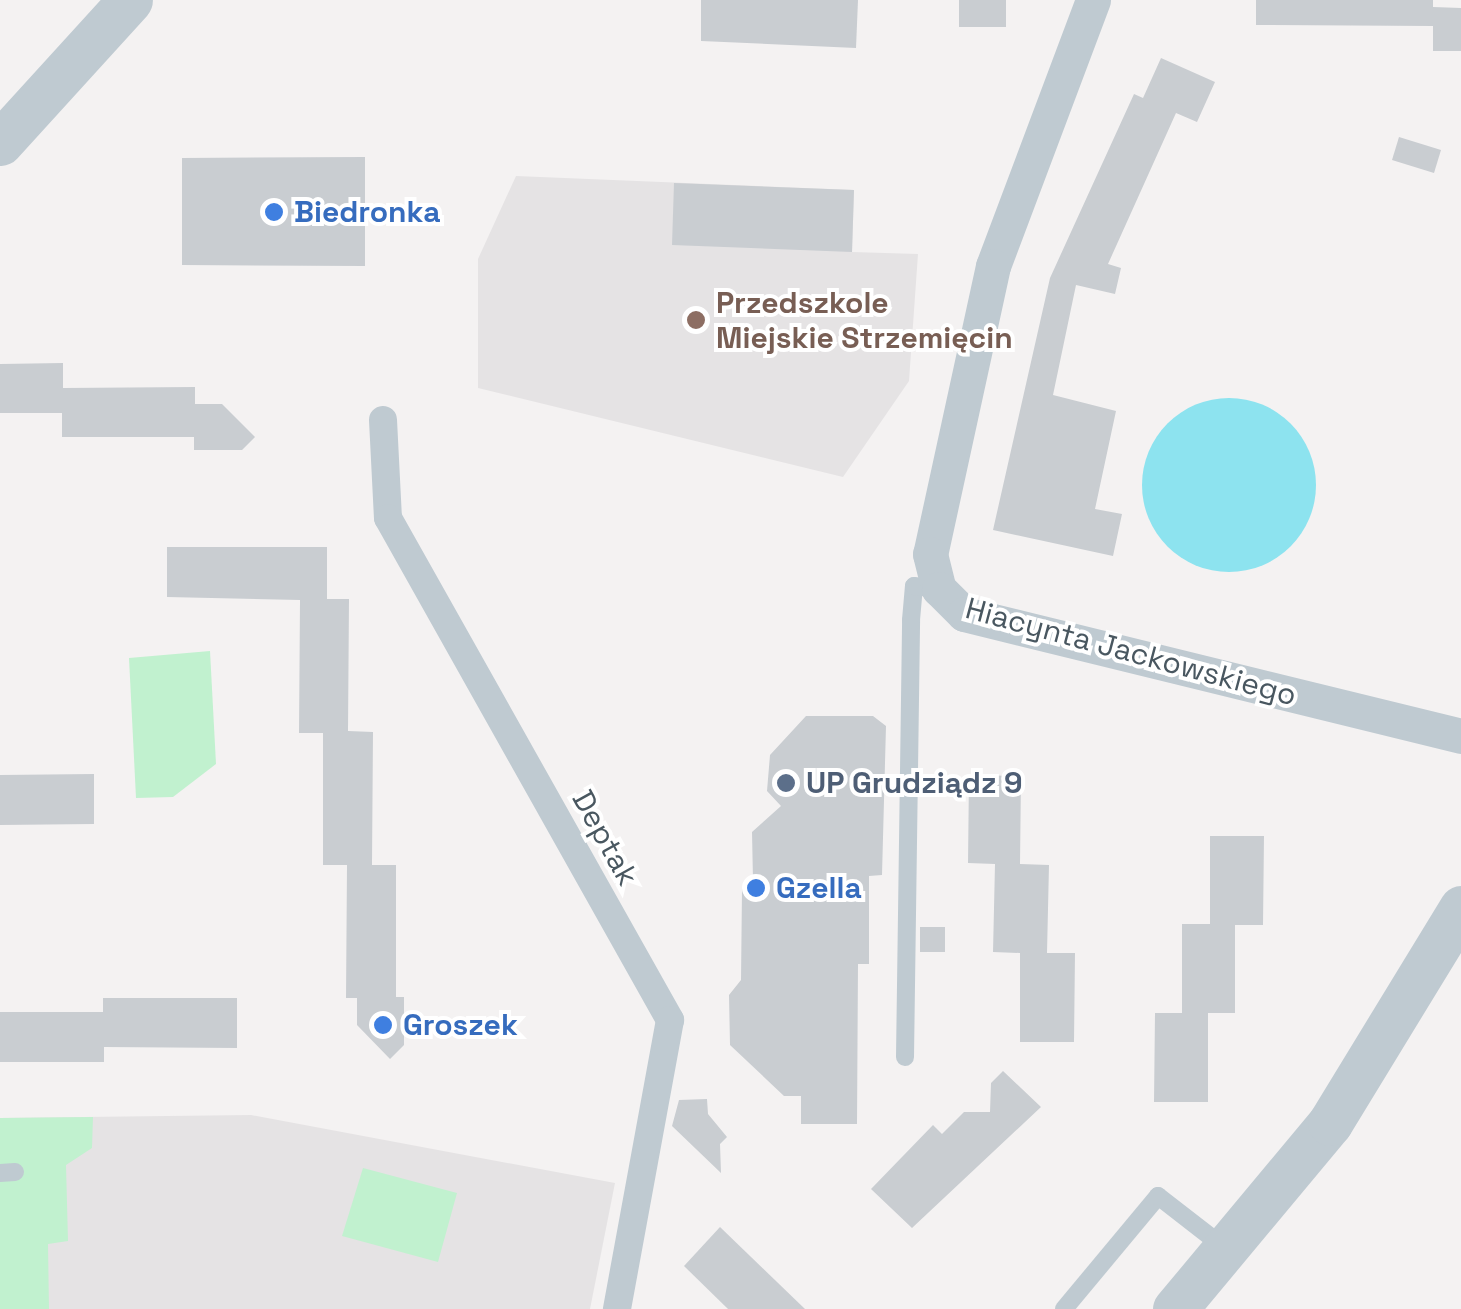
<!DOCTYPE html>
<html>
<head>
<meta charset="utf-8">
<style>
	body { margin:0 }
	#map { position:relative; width:1461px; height:1309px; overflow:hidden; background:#f4f2f2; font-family:"Space Grotesk",sans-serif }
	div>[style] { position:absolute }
	.education>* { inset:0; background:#e5e3e4 }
	.green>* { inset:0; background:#c1f1cf }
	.water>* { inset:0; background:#8de3ef }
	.round { border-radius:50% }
	.building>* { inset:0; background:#c9cdd1 }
	.service>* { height:18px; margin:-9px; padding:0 9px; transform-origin:9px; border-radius:9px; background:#bfcad1 }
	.pedestrian>* { height:28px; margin:-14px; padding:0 14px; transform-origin:14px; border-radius:14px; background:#bfcad1 }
	.minor>* { height:35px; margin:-17.5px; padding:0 17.5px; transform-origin:17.5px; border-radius:17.5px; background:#bfcad1 }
	.tertiary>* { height:45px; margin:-22.5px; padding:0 22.5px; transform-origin:22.5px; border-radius:22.5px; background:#bfcad1 }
	.dots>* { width:28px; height:28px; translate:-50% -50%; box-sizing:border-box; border:5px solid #fff; border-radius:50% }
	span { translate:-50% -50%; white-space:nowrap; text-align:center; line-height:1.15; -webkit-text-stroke:8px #fff; paint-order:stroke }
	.shop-label { font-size:30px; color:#366cbe; font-weight:700 }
	.left { translate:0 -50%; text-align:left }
	.education-label { font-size:30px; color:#785e54; font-weight:700 }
	.street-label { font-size:30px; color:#495760 }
	.service-label { font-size:30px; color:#4e5e75; font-weight:700 }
</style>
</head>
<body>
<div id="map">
	<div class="education">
		<i style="clip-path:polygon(516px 176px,854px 190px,852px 252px,918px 254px,909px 381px,843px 477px,478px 388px,478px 259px)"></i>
		<i style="clip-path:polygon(251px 1115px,615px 1183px,590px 1309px,0 1309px,0 1118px)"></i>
	</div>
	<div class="green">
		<i style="clip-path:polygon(210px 651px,216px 764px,173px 797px,136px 798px,129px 658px)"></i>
		<i style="clip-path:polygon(93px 1117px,92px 1148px,66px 1165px,68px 1241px,48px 1244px,49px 1309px,0 1309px,0 1118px)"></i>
		<i style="clip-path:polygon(363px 1168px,457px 1193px,438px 1262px,342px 1236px)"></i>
	</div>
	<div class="water">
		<i class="round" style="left:1142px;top:398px;width:174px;height:174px"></i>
	</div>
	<div class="building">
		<i style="clip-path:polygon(701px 0,858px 0,856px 48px,701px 41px)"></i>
		<i style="clip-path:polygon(959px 0,1006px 0,1006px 27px,959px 27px)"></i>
		<i style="clip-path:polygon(1256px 0,1433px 0,1433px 7px,1461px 8px,1461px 51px,1433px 51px,1433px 26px,1256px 25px)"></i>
		<i style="clip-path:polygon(1161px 58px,1215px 82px,1197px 122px,1176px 113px,1108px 264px,1121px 268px,1115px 294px,1076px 285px,1053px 395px,1116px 411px,1095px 509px,1122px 514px,1113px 556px,993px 530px,1050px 278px,1134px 94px,1143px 98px)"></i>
		<i style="clip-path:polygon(1399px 137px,1441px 150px,1434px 173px,1392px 160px)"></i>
		<i style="clip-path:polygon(365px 157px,365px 266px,182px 265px,182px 158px)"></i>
		<i style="clip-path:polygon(674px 183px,854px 190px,852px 252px,672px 245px)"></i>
		<i style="clip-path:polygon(63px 363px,63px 388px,195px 387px,195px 404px,222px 404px,255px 437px,242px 450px,194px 450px,194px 437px,62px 437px,62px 413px,0 413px,0 364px)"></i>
		<i style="clip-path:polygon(167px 547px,327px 547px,327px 599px,349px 599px,348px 731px,373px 732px,372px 865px,396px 865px,396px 997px,404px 997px,404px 1045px,390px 1059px,357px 1025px,357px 998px,346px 998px,347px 865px,323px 865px,323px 733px,299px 733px,300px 600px,167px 597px)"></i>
		<i style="clip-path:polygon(806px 716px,873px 716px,886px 726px,882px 875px,869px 876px,869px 964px,858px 964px,857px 1124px,801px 1124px,801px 1096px,784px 1096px,730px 1045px,729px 995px,741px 980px,742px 889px,753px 881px,752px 832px,781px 806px,767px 791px,770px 755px)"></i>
		<i style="clip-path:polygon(94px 774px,94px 824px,0 825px,0 775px)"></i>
		<i style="clip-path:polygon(969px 775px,1021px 776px,1020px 864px,1049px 865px,1047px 953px,1075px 953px,1074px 1042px,1020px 1042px,1020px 953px,993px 952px,995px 864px,968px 863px)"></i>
		<i style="clip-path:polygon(1210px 836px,1264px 836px,1263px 925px,1235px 925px,1235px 1013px,1208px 1013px,1208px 1102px,1154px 1102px,1155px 1013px,1182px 1013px,1182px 924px,1210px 924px)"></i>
		<i style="clip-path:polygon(920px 927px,945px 927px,945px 952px,920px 952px)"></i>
		<i style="clip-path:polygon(103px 998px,237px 998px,237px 1048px,104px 1047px,104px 1062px,0 1062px,0 1012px,103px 1012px)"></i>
		<i style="clip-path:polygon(1003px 1071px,1041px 1107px,912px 1228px,871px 1189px,933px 1125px,942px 1134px,964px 1112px,990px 1112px,991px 1083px)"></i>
		<i style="clip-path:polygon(707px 1099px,708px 1114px,727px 1137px,720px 1144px,721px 1173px,672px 1126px,679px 1100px)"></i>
		<i style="clip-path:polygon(720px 1227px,805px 1309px,728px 1309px,684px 1266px)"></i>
	</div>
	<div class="service">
		<i style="left:905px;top:1057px;width:437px;rotate:-89.2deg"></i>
		<i style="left:911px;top:620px;width:34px;rotate:-85deg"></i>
		<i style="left:914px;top:586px;width:25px;rotate:7deg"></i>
		<i style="left:0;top:1173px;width:15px;rotate:-4deg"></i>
		<i style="left:1064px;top:1309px;width:147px;rotate:-50.2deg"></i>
		<i style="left:1158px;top:1196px;width:85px;rotate:37.8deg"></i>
	</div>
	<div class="pedestrian">
		<i style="left:383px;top:420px;width:98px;rotate:87.1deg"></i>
		<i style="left:388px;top:518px;width:576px;rotate:60.67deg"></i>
		<i style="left:670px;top:1020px;width:294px;rotate:100.4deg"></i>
	</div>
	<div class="minor">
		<i style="left:1093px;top:0;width:284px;rotate:110.6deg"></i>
		<i style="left:993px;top:266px;width:295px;rotate:102.3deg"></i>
		<i style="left:930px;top:554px;width:36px;rotate:76deg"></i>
		<i style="left:939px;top:589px;width:35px;rotate:45deg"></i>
		<i style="left:964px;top:614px;width:512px;rotate:13.79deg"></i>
	</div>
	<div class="tertiary">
		<i style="left:0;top:143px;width:193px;rotate:-47.7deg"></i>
		<i style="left:1175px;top:1309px;width:242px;rotate:-50.2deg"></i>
		<i style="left:1330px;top:1123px;width:252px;rotate:-58.6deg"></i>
	</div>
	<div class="dots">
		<i style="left:274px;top:212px;background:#3f7fe0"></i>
		<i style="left:696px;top:320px;background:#8d6e63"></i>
		<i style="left:786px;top:783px;background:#5c6f8a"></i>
		<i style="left:756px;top:888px;background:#3f7fe0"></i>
		<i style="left:383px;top:1025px;background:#3f7fe0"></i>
	</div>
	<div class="shop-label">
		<span class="left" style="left:294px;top:212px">Biedronka</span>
		<span class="left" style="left:776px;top:888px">Gzella</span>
		<span class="left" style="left:403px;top:1025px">Groszek</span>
	</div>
	<div class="education-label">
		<span class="left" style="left:716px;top:320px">Przedszkole<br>Miejskie Strzemięcin</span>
	</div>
	<div class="street-label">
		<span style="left:1131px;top:652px;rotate:15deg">Hiacynta Jackowskiego</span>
		<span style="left:605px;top:838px;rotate:61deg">Deptak</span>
	</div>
	<div class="service-label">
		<span class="left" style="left:806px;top:783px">UP Grudziądz 9</span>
	</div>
</div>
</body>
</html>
